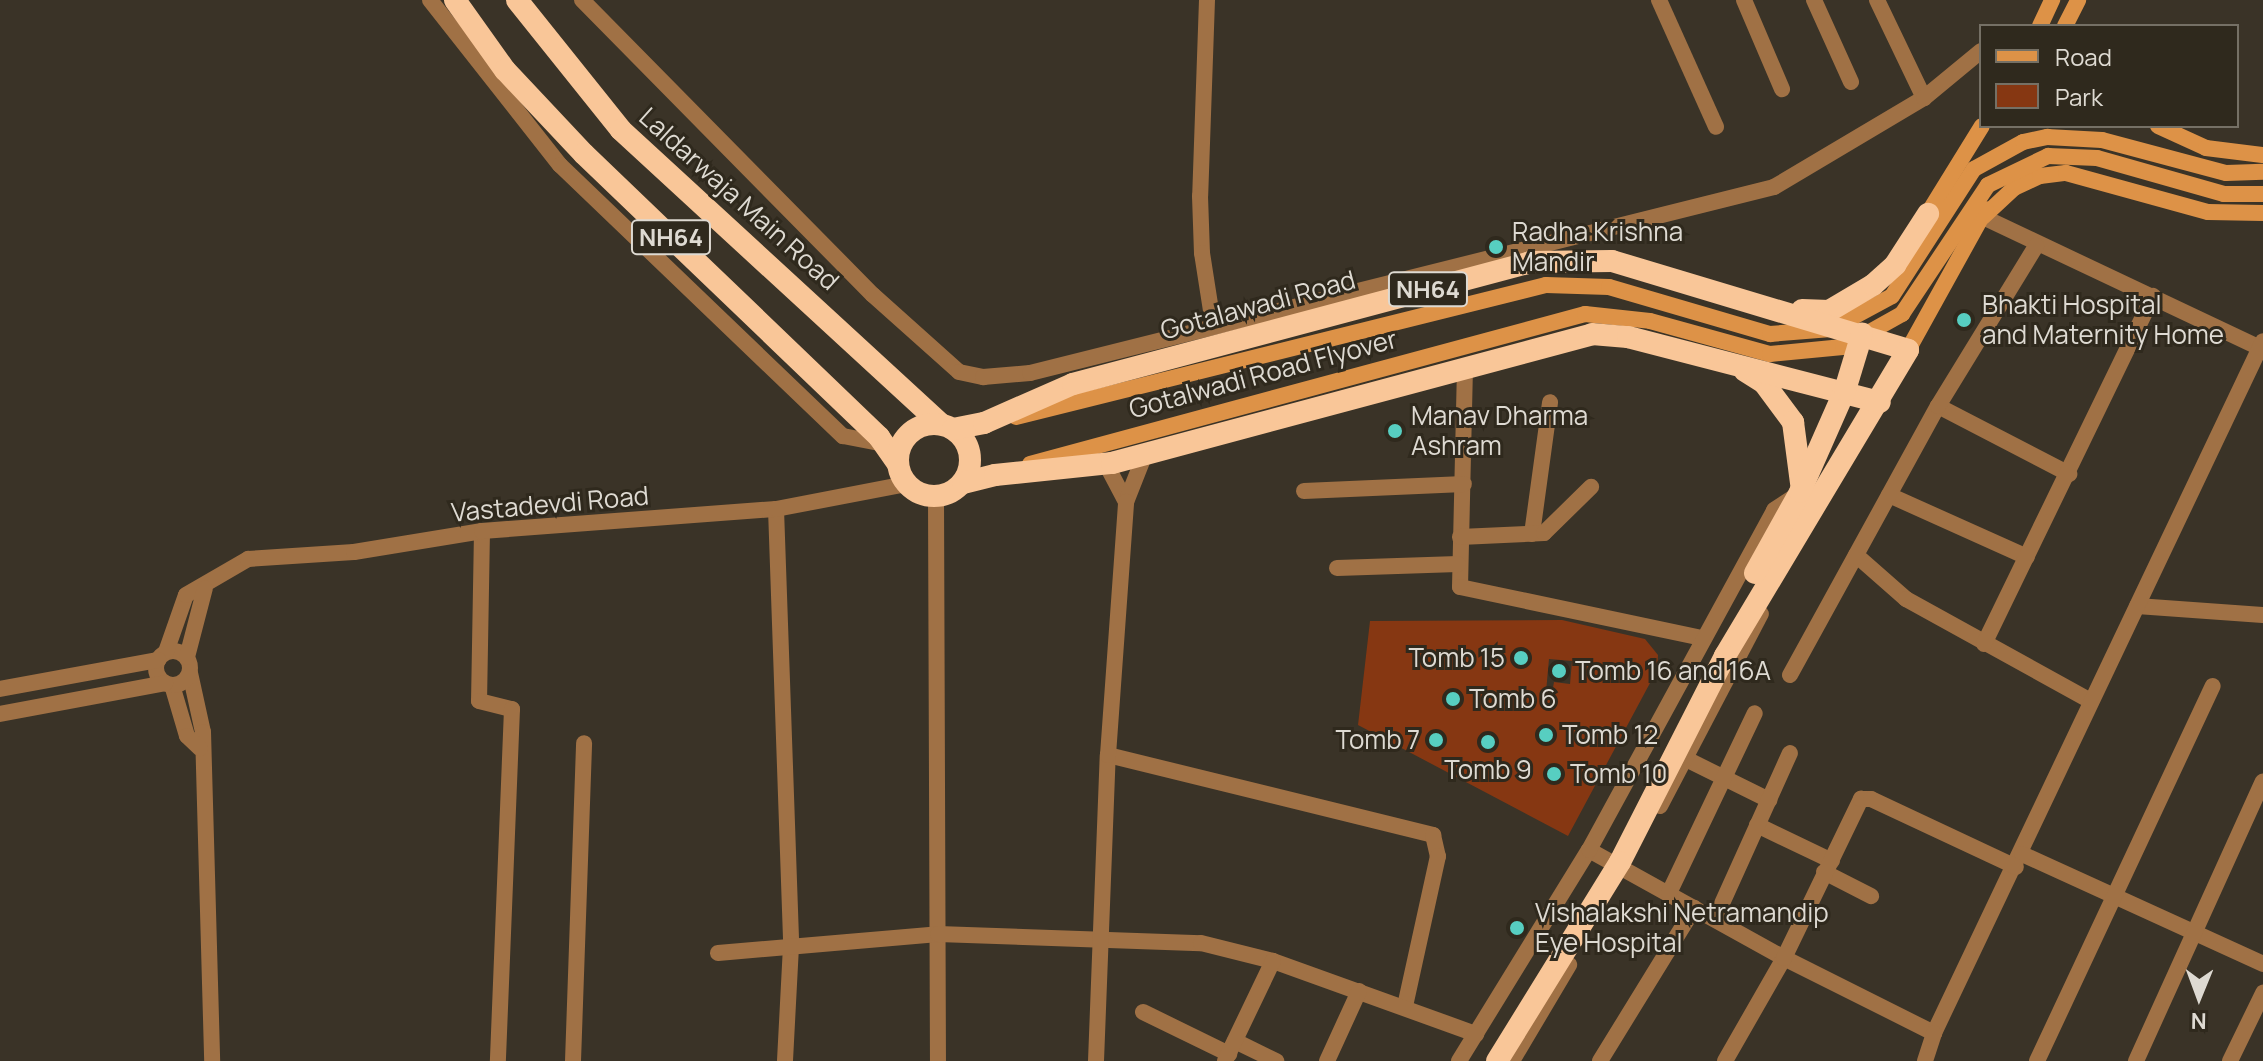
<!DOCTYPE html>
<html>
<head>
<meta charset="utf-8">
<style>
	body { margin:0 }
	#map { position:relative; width:2263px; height:1061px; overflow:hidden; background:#3a3327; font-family:Manrope,sans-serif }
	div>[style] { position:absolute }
	.green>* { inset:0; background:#863712 }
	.minor>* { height:16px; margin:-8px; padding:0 8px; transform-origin:8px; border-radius:8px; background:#a07145 }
	.tertiary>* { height:16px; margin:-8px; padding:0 8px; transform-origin:8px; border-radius:8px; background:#a07145 }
	.tertiary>.ring { margin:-8px; padding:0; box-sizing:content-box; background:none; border:16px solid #a07145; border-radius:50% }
	.secondary>* { height:16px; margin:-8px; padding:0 8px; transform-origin:8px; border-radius:8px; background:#dd9247 }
	.trunk>* { height:22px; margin:-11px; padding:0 11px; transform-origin:11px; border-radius:11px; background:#f9c698 }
	.trunk>.ring { margin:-11px; padding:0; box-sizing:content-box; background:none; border:22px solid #f9c698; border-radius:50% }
	.dots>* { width:22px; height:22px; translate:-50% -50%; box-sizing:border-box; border:4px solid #2f291d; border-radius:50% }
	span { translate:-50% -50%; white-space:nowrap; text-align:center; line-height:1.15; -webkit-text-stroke:6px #2f291d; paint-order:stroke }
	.shield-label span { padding:2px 6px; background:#2f291d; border:2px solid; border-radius:6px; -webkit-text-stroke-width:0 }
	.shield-label { font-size:24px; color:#dedad2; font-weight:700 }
	.street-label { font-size:26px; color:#dedad2 }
	.poi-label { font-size:26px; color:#dedad2 }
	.left { translate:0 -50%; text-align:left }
	.right { translate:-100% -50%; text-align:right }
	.legend { position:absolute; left:1979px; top:24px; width:260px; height:104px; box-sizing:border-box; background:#2f291d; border:2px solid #757065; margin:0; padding:10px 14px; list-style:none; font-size:24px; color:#dedad2 }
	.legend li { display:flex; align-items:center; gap:16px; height:40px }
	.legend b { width:40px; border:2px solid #757065 }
	.north { position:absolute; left:2159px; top:957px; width:80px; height:80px; -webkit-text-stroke:6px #2f291d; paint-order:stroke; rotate:181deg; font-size:22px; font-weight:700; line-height:32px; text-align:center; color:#dedad2 }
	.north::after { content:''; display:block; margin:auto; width:28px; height:36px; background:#dedad2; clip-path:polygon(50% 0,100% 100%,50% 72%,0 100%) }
</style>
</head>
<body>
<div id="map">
	<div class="green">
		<i style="clip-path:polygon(evenodd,1562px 620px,1645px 639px,1658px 655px,1657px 670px,1568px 836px,1358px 725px,1370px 621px,1562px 620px,1549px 659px,1572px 661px,1570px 684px,1554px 682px,1552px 693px,1546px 692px,1549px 659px)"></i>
	</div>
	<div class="minor">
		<i style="left:1207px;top:0;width:196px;rotate:92deg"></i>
		<i style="left:1200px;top:196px;width:57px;rotate:88deg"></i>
		<i style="left:1202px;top:253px;width:71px;rotate:81.1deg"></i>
		<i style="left:1659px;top:0;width:139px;rotate:65.8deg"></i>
		<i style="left:1744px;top:0;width:97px;rotate:66.9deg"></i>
		<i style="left:1814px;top:0;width:90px;rotate:65.7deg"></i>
		<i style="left:1877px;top:0;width:109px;rotate:64.4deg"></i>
		<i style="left:1983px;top:217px;width:306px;rotate:25.3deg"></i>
		<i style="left:1465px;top:367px;width:220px;rotate:91.3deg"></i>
		<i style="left:1460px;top:587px;width:246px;rotate:11.9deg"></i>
		<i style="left:1938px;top:406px;width:148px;rotate:27.4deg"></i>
		<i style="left:1106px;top:464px;width:43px;rotate:62.2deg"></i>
		<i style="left:1126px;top:502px;width:52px;rotate:-68.4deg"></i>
		<i style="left:1304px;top:491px;width:160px;rotate:-2.5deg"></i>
		<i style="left:1889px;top:495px;width:151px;rotate:24.2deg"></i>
		<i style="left:936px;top:497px;width:564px;rotate:89.8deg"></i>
		<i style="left:776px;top:509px;width:437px;rotate:88deg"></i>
		<i style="left:791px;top:946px;width:115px;rotate:93deg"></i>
		<i style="left:482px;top:531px;width:170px;rotate:91deg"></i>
		<i style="left:479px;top:701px;width:34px;rotate:14deg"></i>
		<i style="left:512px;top:709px;width:352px;rotate:92.3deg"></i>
		<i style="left:1532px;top:534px;width:133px;rotate:-82.2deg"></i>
		<i style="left:1460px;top:537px;width:84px;rotate:-2.7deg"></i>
		<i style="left:1544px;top:533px;width:66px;rotate:-44.4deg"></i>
		<i style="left:1856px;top:555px;width:67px;rotate:41.3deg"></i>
		<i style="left:1906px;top:599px;width:211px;rotate:28.9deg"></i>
		<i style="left:1337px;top:568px;width:121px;rotate:-1.9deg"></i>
		<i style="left:2137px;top:606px;width:126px;rotate:4.1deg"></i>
		<i style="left:1984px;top:644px;width:387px;rotate:-64.1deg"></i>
		<i style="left:190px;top:673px;width:60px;rotate:77.6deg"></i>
		<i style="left:203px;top:732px;width:329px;rotate:88.4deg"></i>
		<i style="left:1790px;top:675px;width:307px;rotate:-61.2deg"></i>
		<i style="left:1938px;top:406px;width:188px;rotate:-58.5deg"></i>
		<i style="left:172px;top:685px;width:53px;rotate:73.6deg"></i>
		<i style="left:187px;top:736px;width:18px;rotate:43deg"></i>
		<i style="left:1108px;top:755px;width:335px;rotate:13.8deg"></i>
		<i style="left:1433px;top:835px;width:22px;rotate:77deg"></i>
		<i style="left:1438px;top:856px;width:154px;rotate:102.4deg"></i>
		<i style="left:1686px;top:759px;width:93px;rotate:26.3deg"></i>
		<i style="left:1757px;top:825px;width:83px;rotate:25.6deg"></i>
		<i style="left:1589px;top:850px;width:223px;rotate:29deg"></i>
		<i style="left:1784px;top:958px;width:168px;rotate:26.6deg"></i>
		<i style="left:1934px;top:1033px;width:766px;rotate:-64.57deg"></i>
		<i style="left:2022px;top:854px;width:265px;rotate:24.5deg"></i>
		<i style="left:1824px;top:872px;width:53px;rotate:27.1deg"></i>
		<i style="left:1669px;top:893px;width:199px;rotate:-64.5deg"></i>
		<i style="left:1715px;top:919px;width:182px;rotate:-65.7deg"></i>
		<i style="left:718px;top:953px;width:221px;rotate:-4.9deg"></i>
		<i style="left:938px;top:934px;width:263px;rotate:2deg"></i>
		<i style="left:1201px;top:943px;width:74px;rotate:14deg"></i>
		<i style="left:1273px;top:961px;width:216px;rotate:19.8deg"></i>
		<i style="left:1143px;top:1012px;width:96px;rotate:26deg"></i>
		<i style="left:1235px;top:1041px;width:46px;rotate:26deg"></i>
		<i style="left:573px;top:1061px;width:318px;rotate:-88deg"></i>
		<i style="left:1096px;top:1061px;width:306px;rotate:-87.8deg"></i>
		<i style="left:1108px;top:755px;width:254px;rotate:-85.9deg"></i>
		<i style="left:1225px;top:1061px;width:111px;rotate:-64.4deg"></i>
		<i style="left:1327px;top:1061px;width:77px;rotate:-65.4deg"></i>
		<i style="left:1600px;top:1061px;width:180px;rotate:-58.4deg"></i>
		<i style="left:1725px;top:1061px;width:119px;rotate:-60.2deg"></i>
		<i style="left:1784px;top:958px;width:177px;rotate:-64.2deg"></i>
		<i style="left:1861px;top:799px;width:10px"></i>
		<i style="left:1871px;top:799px;width:160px;rotate:25.1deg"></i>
		<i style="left:1925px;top:1061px;width:29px;rotate:-72deg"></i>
		<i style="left:2037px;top:1061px;width:414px;rotate:-64.9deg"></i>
		<i style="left:2136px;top:1061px;width:307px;rotate:-65.6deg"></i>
		<i style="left:2230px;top:1061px;width:76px;rotate:-64.1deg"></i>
	</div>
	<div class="tertiary">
		<i style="left:430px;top:0;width:210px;rotate:51.8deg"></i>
		<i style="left:560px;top:165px;width:392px;rotate:43.8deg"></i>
		<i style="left:843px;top:436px;width:42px;rotate:11deg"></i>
		<i style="left:582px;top:0;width:414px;rotate:45.4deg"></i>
		<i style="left:873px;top:295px;width:115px;rotate:41.8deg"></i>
		<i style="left:959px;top:372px;width:25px;rotate:12deg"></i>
		<i style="left:983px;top:377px;width:47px;rotate:-4.9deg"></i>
		<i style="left:1030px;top:373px;width:767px;rotate:-14.04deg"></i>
		<i style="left:1774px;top:187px;width:174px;rotate:-30.7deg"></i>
		<i style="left:1924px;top:98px;width:74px;rotate:-39.5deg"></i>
		<i class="ring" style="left:156px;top:651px;width:18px;height:18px"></i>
		<i style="left:166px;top:652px;width:60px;rotate:-70.7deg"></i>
		<i style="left:186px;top:595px;width:72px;rotate:-30.1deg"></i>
		<i style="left:248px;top:559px;width:106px;rotate:-3.8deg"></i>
		<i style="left:354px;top:552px;width:130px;rotate:-9.3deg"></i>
		<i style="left:482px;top:531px;width:295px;rotate:-4.3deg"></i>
		<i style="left:776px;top:509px;width:132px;rotate:-10.9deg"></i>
		<i style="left:187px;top:657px;width:71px;rotate:-75.4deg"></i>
		<i style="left:0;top:689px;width:161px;rotate:-10.4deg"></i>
		<i style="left:0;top:714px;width:168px;rotate:-10.6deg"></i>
		<i style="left:1660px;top:806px;width:217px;rotate:-62.3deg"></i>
		<i style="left:1459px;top:1061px;width:248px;rotate:-58.4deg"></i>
		<i style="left:1589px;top:850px;width:387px;rotate:-61.4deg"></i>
		<i style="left:1774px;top:510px;width:27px;rotate:-33deg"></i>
		<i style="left:1512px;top:1061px;width:112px;rotate:-59.3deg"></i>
	</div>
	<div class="secondary">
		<i style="left:2040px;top:26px;width:29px;rotate:-65deg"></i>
		<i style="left:2065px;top:26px;width:29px;rotate:-63deg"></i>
		<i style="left:2158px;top:126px;width:53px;rotate:24.6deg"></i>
		<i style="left:2206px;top:148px;width:57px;rotate:7deg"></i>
		<i style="left:1983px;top:217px;width:42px;rotate:-43.1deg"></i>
		<i style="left:2014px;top:188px;width:29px;rotate:-25deg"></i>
		<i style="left:2040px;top:176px;width:26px;rotate:-7deg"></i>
		<i style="left:2066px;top:173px;width:147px;rotate:15.4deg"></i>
		<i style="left:2208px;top:212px;width:55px;rotate:1deg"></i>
		<i style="left:1922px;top:223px;width:114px;rotate:-58.3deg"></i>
		<i style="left:1908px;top:350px;width:161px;rotate:-61deg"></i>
		<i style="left:1016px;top:417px;width:546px;rotate:-13.99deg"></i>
		<i style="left:1546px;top:285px;width:63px;rotate:1.8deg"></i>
		<i style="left:1609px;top:287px;width:168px;rotate:16.3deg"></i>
		<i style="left:1770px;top:334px;width:61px;rotate:-4.7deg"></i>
		<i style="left:1831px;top:329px;width:69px;rotate:-28.4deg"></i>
		<i style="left:1892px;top:296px;width:151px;rotate:-57.2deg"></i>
		<i style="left:1974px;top:169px;width:56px;rotate:-28.9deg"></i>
		<i style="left:2023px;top:142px;width:25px;rotate:-12deg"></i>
		<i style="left:2047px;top:137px;width:55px;rotate:3.1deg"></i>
		<i style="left:2102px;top:140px;width:128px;rotate:14.9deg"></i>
		<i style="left:2226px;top:173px;width:37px;rotate:-2deg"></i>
		<i style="left:1030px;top:464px;width:575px;rotate:-15.12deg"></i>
		<i style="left:1585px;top:314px;width:65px;rotate:6.1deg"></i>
		<i style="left:1650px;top:321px;width:124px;rotate:15.4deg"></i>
		<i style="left:1770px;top:354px;width:73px;rotate:-5.5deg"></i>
		<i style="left:1843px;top:347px;width:68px;rotate:-29.2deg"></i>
		<i style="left:1902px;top:314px;width:155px;rotate:-56.3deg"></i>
		<i style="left:1988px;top:185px;width:67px;rotate:-25.8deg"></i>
		<i style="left:2048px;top:156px;width:49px;rotate:2.3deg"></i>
		<i style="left:2097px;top:158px;width:132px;rotate:15.8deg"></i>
		<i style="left:2224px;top:194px;width:39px"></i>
	</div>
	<div class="trunk">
		<i style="left:455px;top:0;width:86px;rotate:54.5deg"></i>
		<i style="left:505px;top:70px;width:115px;rotate:46.8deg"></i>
		<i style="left:584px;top:154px;width:409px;rotate:43.8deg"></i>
		<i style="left:879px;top:437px;width:33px;rotate:55deg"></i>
		<i style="left:517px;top:0;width:166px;rotate:51.3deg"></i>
		<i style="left:621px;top:130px;width:435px;rotate:42.6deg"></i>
		<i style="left:1802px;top:310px;width:27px;rotate:2deg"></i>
		<i style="left:1829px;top:311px;width:51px;rotate:-30.6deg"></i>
		<i style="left:1873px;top:285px;width:30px;rotate:-42deg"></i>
		<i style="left:1895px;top:265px;width:61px;rotate:-57.1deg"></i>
		<i style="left:1745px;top:371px;width:22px;rotate:32deg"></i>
		<i style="left:1764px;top:383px;width:49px;rotate:53.4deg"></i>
		<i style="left:1793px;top:422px;width:62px;rotate:82.5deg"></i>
		<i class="ring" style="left:898px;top:424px;width:50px;height:50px"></i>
		<i style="left:953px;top:429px;width:32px;rotate:-11deg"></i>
		<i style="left:984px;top:423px;width:97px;rotate:-23.7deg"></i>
		<i style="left:1073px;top:384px;width:473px;rotate:-14.9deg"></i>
		<i style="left:1530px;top:262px;width:82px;rotate:-0.7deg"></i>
		<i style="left:1612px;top:261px;width:309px;rotate:16.7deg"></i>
		<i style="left:1908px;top:350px;width:357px;rotate:120.9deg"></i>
		<i style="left:1725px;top:656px;width:231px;rotate:117deg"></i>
		<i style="left:1620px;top:862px;width:234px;rotate:121.7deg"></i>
		<i style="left:963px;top:483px;width:33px;rotate:-14deg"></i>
		<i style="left:995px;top:475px;width:118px;rotate:-5.9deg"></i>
		<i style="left:1112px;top:463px;width:497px;rotate:-15deg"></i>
		<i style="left:1592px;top:334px;width:36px;rotate:5deg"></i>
		<i style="left:1628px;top:337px;width:260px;rotate:14.5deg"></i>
		<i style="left:1755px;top:573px;width:93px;rotate:-60.9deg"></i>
		<i style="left:1800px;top:492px;width:111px;rotate:-66.2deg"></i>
		<i style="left:1845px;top:390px;width:59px;rotate:-73.1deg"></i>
	</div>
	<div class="dots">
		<i style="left:1496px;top:247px;background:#57cec1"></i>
		<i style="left:1964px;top:320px;background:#57cec1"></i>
		<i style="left:1395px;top:431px;background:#57cec1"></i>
		<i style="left:1521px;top:658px;background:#57cec1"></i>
		<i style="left:1559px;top:671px;background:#57cec1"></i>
		<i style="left:1453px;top:699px;background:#57cec1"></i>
		<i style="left:1546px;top:735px;background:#57cec1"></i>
		<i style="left:1436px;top:740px;background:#57cec1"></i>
		<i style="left:1488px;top:742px;background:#57cec1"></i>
		<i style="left:1554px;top:774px;background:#57cec1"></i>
		<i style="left:1517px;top:928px;background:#57cec1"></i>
	</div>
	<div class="shield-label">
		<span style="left:671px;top:237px">NH64</span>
		<span style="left:1428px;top:289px">NH64</span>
	</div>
	<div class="street-label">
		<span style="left:739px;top:199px;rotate:42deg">Laldarwaja Main Road</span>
		<span style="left:1258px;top:305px;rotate:-15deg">Gotalawadi Road</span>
		<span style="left:1263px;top:374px;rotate:-15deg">Gotalwadi Road Flyover</span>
		<span style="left:550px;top:504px;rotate:-5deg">Vastadevdi Road</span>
	</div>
	<div class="poi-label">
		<span class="left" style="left:1512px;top:247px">Radha Krishna<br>Mandir</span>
		<span class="left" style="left:1982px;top:320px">Bhakti Hospital<br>and Maternity Home</span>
		<span class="left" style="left:1411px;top:431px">Manav Dharma<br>Ashram</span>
		<span class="right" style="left:1505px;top:658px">Tomb 15</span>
		<span class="left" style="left:1575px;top:671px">Tomb 16 and 16A</span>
		<span class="left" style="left:1469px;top:699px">Tomb 6</span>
		<span class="left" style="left:1562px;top:735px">Tomb 12</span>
		<span class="right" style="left:1420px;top:740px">Tomb 7</span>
		<span style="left:1488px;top:770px">Tomb 9</span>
		<span class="left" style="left:1570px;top:774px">Tomb 10</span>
		<span class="left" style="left:1535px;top:928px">Vishalakshi Netramandip<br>Eye Hospital</span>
	</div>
	<ul class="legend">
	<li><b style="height:10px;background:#dd9247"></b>Road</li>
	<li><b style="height:22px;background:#863712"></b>Park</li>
	</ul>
	<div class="north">N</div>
</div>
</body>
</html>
